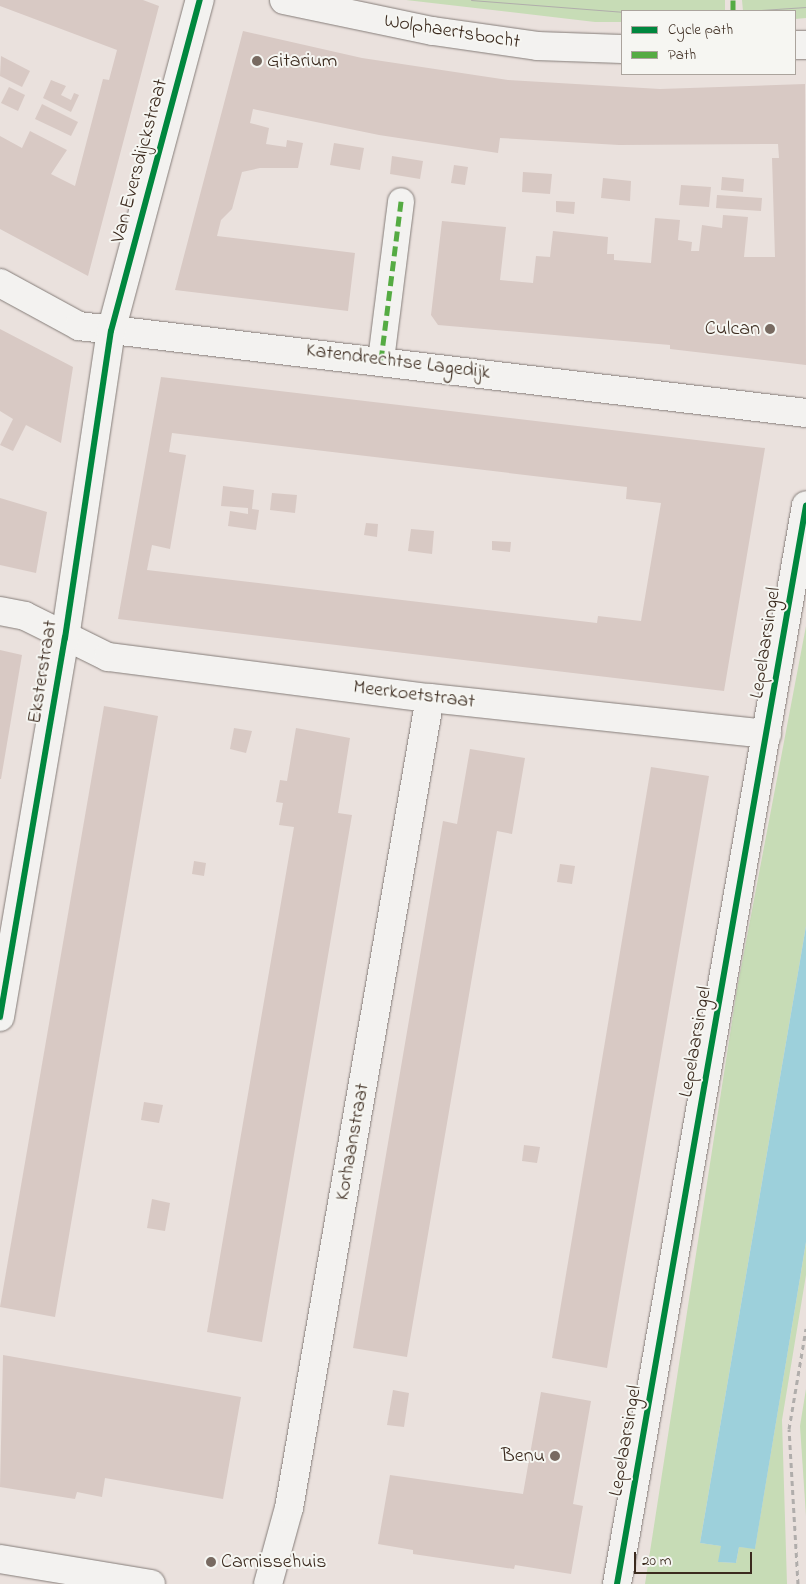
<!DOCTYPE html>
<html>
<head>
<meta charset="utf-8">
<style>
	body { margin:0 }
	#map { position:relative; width:806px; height:1584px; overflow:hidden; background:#eae1dd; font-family:"Indie Flower",sans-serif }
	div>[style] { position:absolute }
	.green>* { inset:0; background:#c7dcb6 }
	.water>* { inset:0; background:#9dd0db }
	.building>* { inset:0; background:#d8c9c4 }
	.path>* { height:3px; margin-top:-1.5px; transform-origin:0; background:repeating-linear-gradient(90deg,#b0adab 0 5px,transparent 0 9px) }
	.roads { filter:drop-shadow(0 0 1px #857d79) drop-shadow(0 0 1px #857d79) }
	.pedestrian>* { height:26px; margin:-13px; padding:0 13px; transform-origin:13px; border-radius:13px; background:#f3f2f0 }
	.minor>* { height:28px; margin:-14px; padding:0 14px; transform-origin:14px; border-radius:14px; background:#f3f2f0 }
	.tram>* { height:1px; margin:-0.5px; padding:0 0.5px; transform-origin:0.5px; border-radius:0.5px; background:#b0adab }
	.quiet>* { height:5px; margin-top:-2.5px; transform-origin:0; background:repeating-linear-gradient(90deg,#55ab43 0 10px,transparent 0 15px) }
	.cycleway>* { height:6px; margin:-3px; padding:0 3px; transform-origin:3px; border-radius:3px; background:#00873e }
	.dots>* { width:14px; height:14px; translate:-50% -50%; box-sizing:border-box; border:2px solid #f6f6f2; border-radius:50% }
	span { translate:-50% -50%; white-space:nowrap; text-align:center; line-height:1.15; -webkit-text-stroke:4px #f6f6f2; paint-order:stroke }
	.street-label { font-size:20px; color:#3b2a1e }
	.poi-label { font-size:20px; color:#3b2a1e }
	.left { translate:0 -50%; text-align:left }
	.right { translate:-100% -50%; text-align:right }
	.legend { position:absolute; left:621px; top:10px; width:175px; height:65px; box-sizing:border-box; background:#f6f6f2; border:1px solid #aba49d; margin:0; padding:6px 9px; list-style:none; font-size:15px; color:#3b2a1e }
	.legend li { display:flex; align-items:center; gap:10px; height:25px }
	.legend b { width:25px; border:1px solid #aba49d }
	.scale { position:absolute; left:634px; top:1552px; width:118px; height:22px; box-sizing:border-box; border:2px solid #3b2a1e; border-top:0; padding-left:6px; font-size:15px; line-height:18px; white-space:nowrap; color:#3b2a1e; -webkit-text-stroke:4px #f6f6f2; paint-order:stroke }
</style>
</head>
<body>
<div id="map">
	<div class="green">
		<i style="clip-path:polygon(406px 0,725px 0,725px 11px,622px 11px,622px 22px,595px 22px)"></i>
		<i style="clip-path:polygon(742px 0,806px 0,806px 18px,795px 19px,795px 11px,743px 11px)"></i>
		<i style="clip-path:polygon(806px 626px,806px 926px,700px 1543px,722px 1546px,719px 1562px,736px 1563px,739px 1547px,755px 1548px,806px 1242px,806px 1275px,782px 1420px,787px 1584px,645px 1584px,737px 989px)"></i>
		<i style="clip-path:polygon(806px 1389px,806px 1516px,800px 1426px)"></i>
	</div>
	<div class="water">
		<i style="clip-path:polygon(806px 926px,806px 1242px,755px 1549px,739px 1547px,736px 1563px,718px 1562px,721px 1546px,700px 1543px)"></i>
	</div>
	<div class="building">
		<i style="clip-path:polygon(0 0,143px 0,159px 6px,88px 276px,0 229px,0 136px,22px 148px,30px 131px,67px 150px,51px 174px,75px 186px,103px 79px,109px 80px,117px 50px,0 6px)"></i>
		<i style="clip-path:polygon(243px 31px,362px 58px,508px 80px,660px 89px,805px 84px,806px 365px,670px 349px,670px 345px,438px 325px,431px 315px,442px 221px,506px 227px,500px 280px,533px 283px,536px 256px,550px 257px,553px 231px,608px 237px,607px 254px,614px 254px,614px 260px,651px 263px,655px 218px,680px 220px,678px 240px,692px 242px,691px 251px,699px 251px,702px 225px,722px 228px,723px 215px,748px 217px,744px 257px,775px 257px,772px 158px,779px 158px,778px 144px,619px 145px,500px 138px,498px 153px,379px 135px,253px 109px,250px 123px,269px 128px,266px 144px,286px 147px,287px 140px,303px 143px,298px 168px,260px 168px,242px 172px,232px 209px,221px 220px,217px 236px,355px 253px,348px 311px,175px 290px)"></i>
		<i style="clip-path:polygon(1px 56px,30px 71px,22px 87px,0 76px)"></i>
		<i style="clip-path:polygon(51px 80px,66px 86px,61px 95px,71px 100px,74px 93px,79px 95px,71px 112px,43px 98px)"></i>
		<i style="clip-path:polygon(9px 87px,25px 95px,18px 111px,1px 103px)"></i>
		<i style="clip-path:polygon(42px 104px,78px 122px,71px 136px,35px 119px)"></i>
		<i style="clip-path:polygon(334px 143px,364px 148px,360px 170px,330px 165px)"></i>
		<i style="clip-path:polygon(392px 156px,423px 161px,420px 179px,390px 174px)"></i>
		<i style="clip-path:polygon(454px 165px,468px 167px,465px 185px,451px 183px)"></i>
		<i style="clip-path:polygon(523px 172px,552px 174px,550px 194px,522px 192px)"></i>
		<i style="clip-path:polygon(722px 177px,744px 179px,743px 192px,721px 190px)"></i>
		<i style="clip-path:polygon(603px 178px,631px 181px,630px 201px,601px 198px)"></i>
		<i style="clip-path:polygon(681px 185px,711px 187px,709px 207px,679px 205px)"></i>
		<i style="clip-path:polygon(717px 195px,762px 198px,761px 211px,716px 208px)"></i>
		<i style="clip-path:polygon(556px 201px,575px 202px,574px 214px,556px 212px)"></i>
		<i style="clip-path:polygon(0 329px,73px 367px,61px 443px,26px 425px,13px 451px,0 445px,13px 419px,0 411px)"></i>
		<i style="clip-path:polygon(evenodd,161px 377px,765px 448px,724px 691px,118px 619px,161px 377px,172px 433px,627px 487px,626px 499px,661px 503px,641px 621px,598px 616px,597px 623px,147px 570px,152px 545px,170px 549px,186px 455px,169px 452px,172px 433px)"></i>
		<i style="clip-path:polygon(223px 486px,254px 490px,252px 509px,259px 510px,256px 530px,228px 526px,230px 511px,248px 514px,248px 508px,221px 506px)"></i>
		<i style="clip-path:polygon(272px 493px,297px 495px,295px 513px,270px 510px)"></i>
		<i style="clip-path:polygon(0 498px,47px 512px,36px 573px,0 565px)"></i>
		<i style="clip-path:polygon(366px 523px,378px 524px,377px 537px,364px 535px)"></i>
		<i style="clip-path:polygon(411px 529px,434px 531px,432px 554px,408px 551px)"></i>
		<i style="clip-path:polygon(492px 541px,511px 542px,510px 552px,492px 550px)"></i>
		<i style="clip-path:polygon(0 650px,22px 655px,1px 779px,0 779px)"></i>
		<i style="clip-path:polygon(104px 706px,158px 716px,55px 1317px,0 1307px)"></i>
		<i style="clip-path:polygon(234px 728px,252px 731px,246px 753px,230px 749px)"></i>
		<i style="clip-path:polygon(296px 728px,350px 738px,338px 813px,352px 815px,262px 1342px,207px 1332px,294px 827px,279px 825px,283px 803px,276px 802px,280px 780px,287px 781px)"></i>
		<i style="clip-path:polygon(470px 749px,525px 758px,512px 834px,497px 831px,407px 1357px,353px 1348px,443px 821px,457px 824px)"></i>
		<i style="clip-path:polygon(651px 767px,709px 776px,607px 1368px,552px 1358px)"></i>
		<i style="clip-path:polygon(194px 861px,206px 863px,204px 876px,192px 874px)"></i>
		<i style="clip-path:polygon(560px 864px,575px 866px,572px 884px,557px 882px)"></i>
		<i style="clip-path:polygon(144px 1102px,163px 1105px,159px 1123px,141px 1120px)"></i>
		<i style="clip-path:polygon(524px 1145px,540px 1147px,537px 1163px,522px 1161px)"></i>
		<i style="clip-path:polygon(152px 1199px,170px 1203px,165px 1231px,147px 1228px)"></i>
		<i style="clip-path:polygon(3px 1355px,241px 1397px,223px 1499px,105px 1478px,102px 1497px,77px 1492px,75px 1499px,0 1487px)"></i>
		<i style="clip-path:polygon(393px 1390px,409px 1393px,404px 1427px,387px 1425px)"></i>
		<i style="clip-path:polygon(541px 1392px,591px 1401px,573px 1504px,583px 1506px,571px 1574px,515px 1565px,514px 1569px,413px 1554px,413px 1550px,378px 1544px,390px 1475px,523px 1494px)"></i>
	</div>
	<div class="path">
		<i style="left:798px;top:1584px;width:155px;rotate:-93.3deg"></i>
		<i style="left:789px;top:1429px;width:102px;rotate:-80.4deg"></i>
	</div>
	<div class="roads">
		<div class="pedestrian">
			<i style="left:381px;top:360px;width:160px;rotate:-82.8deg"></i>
		</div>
		<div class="minor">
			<i style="left:284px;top:0;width:152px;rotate:11.8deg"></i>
			<i style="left:433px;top:31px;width:105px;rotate:8.2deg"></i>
			<i style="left:537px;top:46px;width:85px;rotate:2deg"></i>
			<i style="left:795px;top:45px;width:11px"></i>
			<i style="left:0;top:283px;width:90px;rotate:28.6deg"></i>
			<i style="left:79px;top:326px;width:732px;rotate:6.82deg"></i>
			<i style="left:0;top:611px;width:25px;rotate:11deg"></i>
			<i style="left:25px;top:616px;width:93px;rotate:26.3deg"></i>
			<i style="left:108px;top:657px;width:325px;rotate:7.3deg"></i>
			<i style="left:430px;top:698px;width:339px;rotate:6.1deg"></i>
			<i style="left:0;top:1017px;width:385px;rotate:-80.3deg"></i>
			<i style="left:65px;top:638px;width:310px;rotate:-81.5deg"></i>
			<i style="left:111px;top:331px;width:343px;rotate:-75deg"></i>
			<i style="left:0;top:1559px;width:153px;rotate:9.4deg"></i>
			<i style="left:268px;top:1584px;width:79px;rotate:-74.6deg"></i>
			<i style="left:289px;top:1508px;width:822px;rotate:-80.13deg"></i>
			<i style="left:617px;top:1584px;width:1095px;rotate:-80.06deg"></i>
		</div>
	</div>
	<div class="tram">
		<i style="left:471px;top:0;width:151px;rotate:4.5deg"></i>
		<i style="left:746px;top:11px;width:60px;rotate:-3.8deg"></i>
	</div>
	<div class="quiet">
		<i style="left:733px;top:0;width:11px;rotate:90deg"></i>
		<i style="left:381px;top:360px;width:160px;rotate:-82.8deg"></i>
	</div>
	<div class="cycleway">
		<i style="left:0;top:1017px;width:385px;rotate:-80.3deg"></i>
		<i style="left:65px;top:638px;width:310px;rotate:-81.5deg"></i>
		<i style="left:111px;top:331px;width:343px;rotate:-75deg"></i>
		<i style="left:617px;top:1584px;width:1095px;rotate:-80.06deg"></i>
	</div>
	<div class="dots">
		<i style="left:257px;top:61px;background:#786a61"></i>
		<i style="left:770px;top:329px;background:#786a61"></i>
		<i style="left:555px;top:1456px;background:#786a61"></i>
		<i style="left:211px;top:1562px;background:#786a61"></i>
	</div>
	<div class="street-label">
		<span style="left:452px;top:32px;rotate:9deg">Wolphaertsbocht</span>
		<span style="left:140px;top:161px;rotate:-75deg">Van Eversdijckstraat</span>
		<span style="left:398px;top:362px;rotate:7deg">Katendrechtse Lagedijk</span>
		<span style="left:766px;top:643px;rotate:-81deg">Lepelaarsingel</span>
		<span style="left:43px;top:672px;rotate:-81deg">Eksterstraat</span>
		<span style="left:414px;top:695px;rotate:7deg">Meerkoetstraat</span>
		<span style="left:696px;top:1042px;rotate:-80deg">Lepelaarsingel</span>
		<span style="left:353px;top:1142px;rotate:-80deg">Korhaanstraat</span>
		<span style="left:626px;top:1441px;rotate:-80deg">Lepelaarsingel</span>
	</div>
	<div class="poi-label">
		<span class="left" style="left:267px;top:61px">Gitarium</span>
		<span class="right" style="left:760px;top:329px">Culcan</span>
		<span class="right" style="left:545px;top:1456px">Benu</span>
		<span class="left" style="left:221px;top:1562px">Carnissehuis</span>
	</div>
	<ul class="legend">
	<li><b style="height:6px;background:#00873e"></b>Cycle path</li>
	<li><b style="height:6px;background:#55ab43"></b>Path</li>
	</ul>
	<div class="scale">20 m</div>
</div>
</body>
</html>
